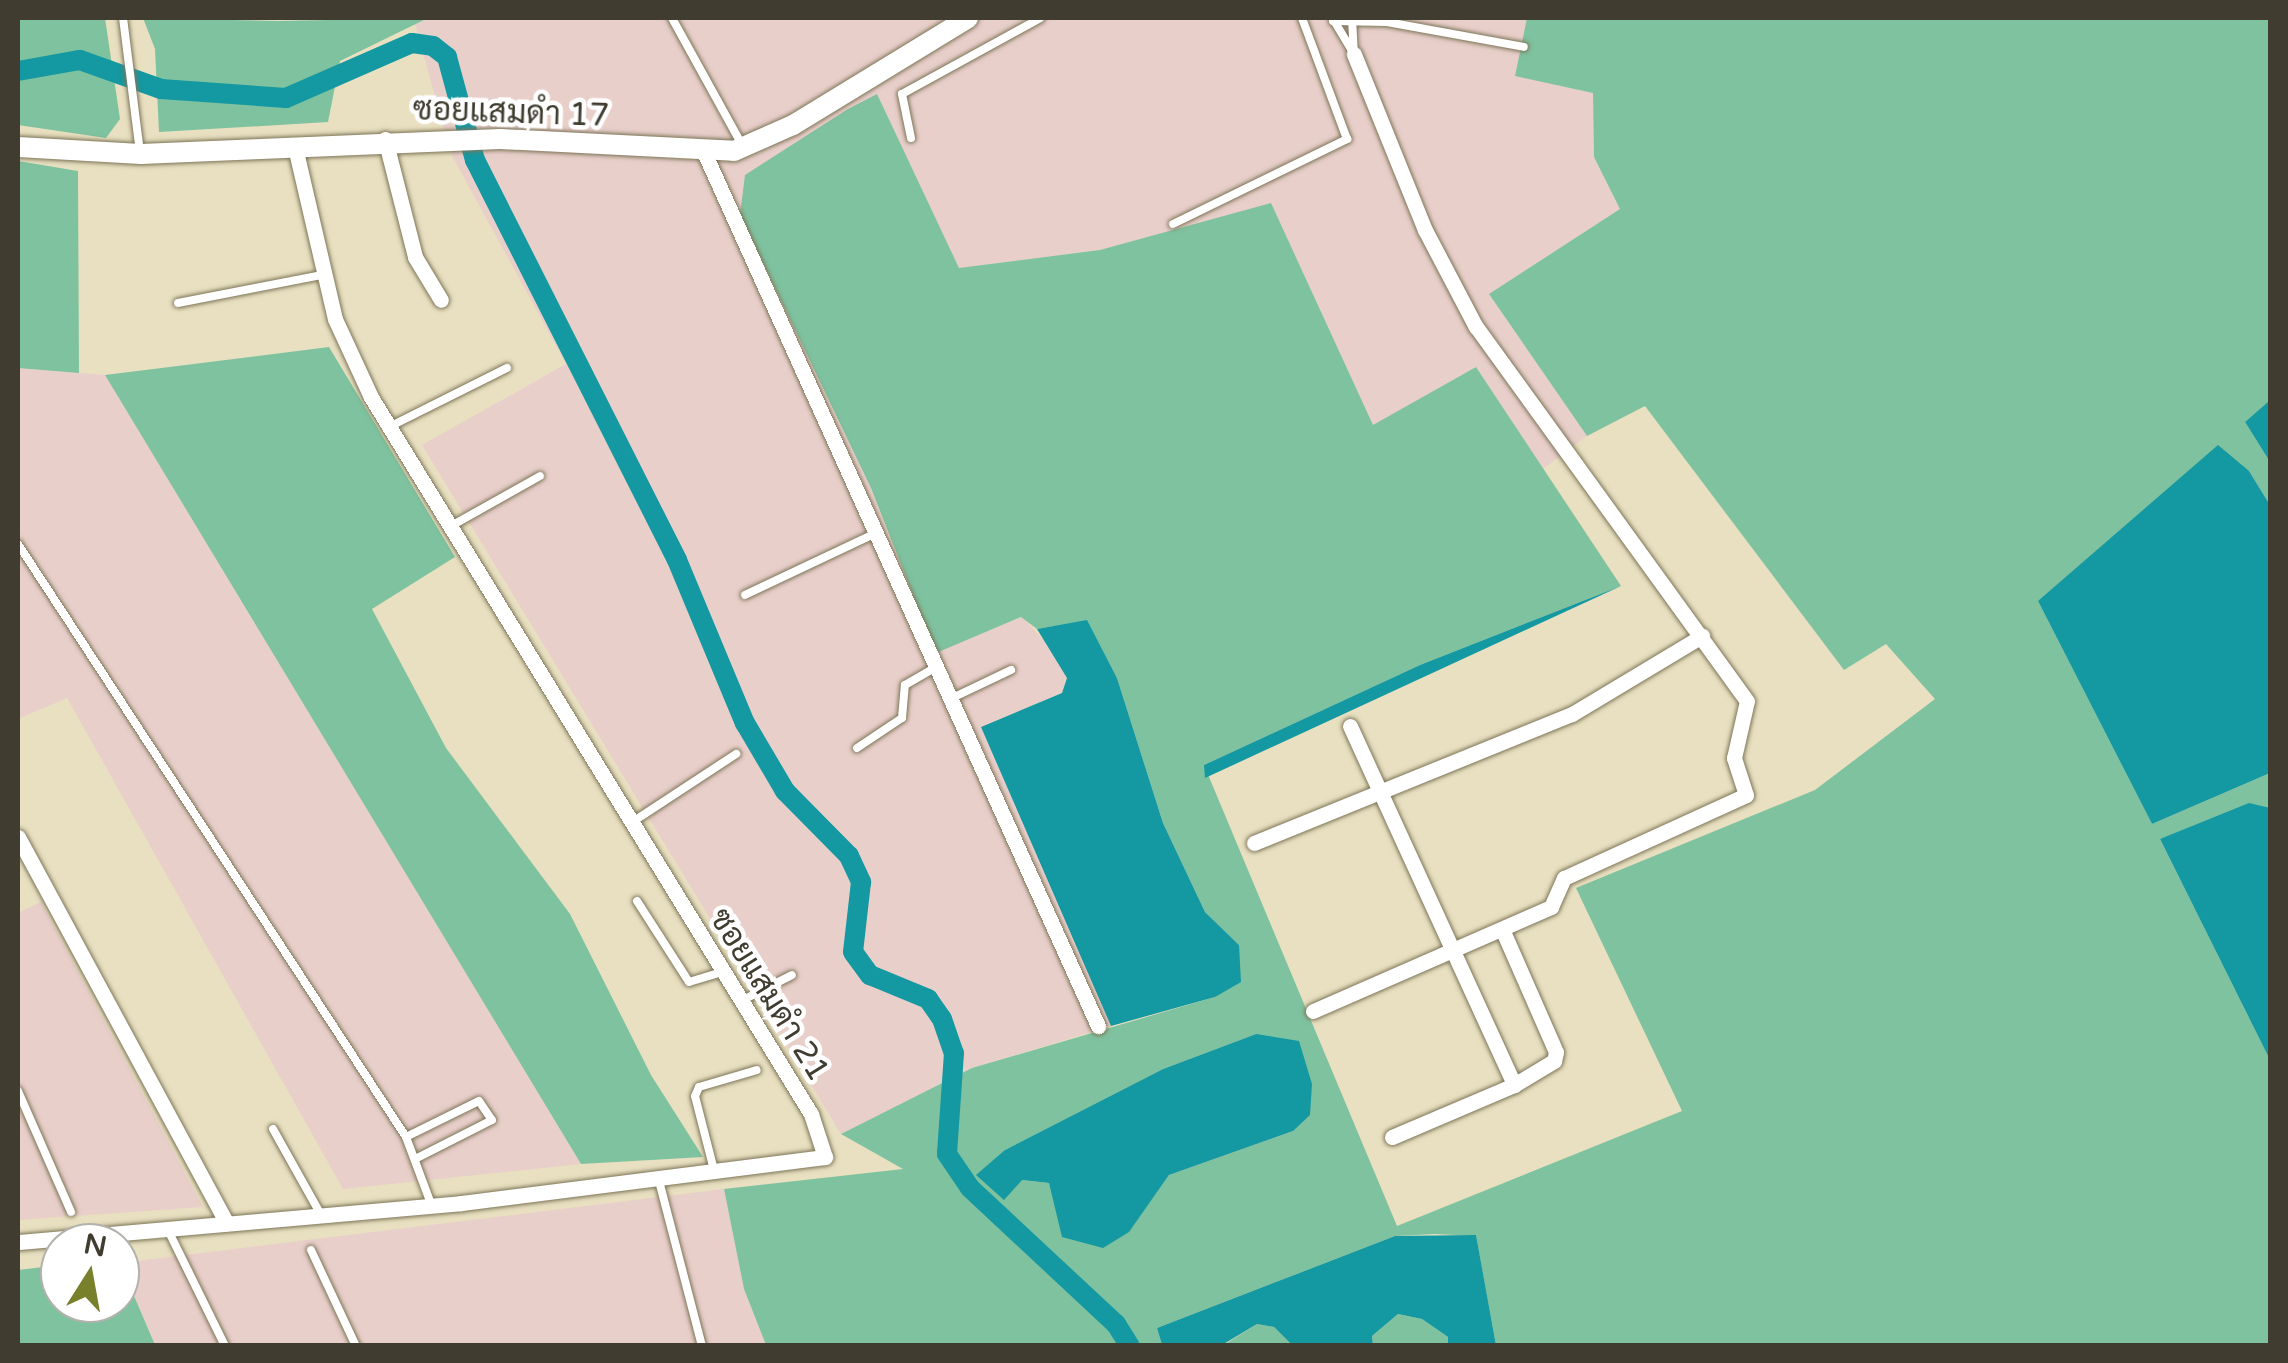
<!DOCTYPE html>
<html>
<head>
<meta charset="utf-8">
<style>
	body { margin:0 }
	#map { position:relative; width:2288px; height:1363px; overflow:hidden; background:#e8e0c0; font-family:"Varela Round",Sarabun,sans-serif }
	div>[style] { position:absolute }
	.industrial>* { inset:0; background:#e9cfca }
	.green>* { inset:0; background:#7fc29f }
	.water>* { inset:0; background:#1498a1 }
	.canal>* { height:20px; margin:-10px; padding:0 10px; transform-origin:10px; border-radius:10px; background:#1498a1 }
	.roads { filter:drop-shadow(0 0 2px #7d7558) drop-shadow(0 0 2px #7d7558) }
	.service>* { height:8px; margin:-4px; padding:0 4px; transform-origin:4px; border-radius:4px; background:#fff }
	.minor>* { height:15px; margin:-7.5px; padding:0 7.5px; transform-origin:7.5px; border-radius:7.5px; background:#fff }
	.tertiary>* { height:20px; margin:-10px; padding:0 10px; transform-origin:10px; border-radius:10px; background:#fff }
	span { translate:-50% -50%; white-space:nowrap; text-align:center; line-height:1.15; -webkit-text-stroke:9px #fff; paint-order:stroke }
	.street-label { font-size:32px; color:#403d30 }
	.frame { position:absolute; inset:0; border:20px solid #403d30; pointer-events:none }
	.north { position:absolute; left:40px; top:1223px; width:100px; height:100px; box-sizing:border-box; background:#fff; border:2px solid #b3b1ac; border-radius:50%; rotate:11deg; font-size:28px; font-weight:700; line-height:40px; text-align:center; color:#403d30 }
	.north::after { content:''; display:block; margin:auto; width:35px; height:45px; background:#79802b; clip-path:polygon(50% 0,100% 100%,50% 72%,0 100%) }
</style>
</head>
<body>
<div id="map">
	<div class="industrial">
		<i style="clip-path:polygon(429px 18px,1527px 18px,1515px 76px,1593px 92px,1594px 157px,1620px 209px,1489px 294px,1587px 436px,1543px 469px,1476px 367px,1373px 426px,1271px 204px,1100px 250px,959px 268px,871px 488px,936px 652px,1022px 617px,1052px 649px,1067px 678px,1062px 693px,982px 726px,1111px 1026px,972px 1068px,841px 1134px,422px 445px,566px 364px,451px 154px,415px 24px)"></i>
		<i style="clip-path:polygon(18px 368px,105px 375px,581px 1164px,343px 1189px,67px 698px,18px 719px)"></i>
		<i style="clip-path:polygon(41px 902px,203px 1207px,18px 1220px,18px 913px)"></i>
		<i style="clip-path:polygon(724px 1189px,744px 1289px,766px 1345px,155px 1345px,120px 1263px)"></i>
	</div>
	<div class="green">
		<i style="clip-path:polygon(18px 18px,105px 18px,120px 119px,106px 138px,18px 125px)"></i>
		<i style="clip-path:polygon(143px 18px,278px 21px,428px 18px,340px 61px,328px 122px,159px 132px,155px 49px)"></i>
		<i style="clip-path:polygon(evenodd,1527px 18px,2270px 18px,2270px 400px,2245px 422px,2270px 462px,2270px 505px,2249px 471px,2038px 601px,2152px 824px,2270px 773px,2270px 808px,2160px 839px,2270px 1060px,2270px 1345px,1496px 1345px,1476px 1236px,1435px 1234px,1395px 1236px,1157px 1328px,1162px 1345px,766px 1345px,744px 1289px,724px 1189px,903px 1169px,841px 1134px,972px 1068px,1215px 997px,1239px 945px,1205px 912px,1163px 823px,1117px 678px,1087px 621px,1037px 629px,1021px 617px,936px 653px,871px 488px,740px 215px,745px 175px,848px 109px,877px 94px,959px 268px,1100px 250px,1271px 203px,1373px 425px,1476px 367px,1621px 586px,1420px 665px,1204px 765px,1397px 1226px,1682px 1111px,1576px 888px,1815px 790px,1935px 699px,1886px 644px,1844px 670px,1645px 406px,1587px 436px,1489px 294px,1620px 209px,1594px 157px,1593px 93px,1515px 76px,1527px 18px,1256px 1034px,1293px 1131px,1169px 1175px,1129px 1231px,1061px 1215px,1049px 1183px,1022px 1180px,1005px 1150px,1163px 1069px,1256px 1034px)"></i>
		<i style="clip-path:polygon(18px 161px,78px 171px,79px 373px,18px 368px)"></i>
		<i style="clip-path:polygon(329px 347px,455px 557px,372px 609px,446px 748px,570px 914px,651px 1075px,703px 1157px,581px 1164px,105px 375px)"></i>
		<i style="clip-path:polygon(120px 1263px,155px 1345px,18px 1345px,18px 1270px,60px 1265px,60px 1303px,120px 1303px)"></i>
		<i style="clip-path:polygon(1398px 1314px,1422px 1319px,1448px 1337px,1448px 1345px,1373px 1345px,1372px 1336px)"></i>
		<i style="clip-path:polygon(1257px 1324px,1274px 1327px,1292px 1345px,1222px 1346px)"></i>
	</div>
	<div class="water">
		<i style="clip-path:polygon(2270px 400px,2270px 462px,2245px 422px)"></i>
		<i style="clip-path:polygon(2218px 445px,2249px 471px,2270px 505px,2270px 773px,2152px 824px,2038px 601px)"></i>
		<i style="clip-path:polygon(1621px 586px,1205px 778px,1204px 765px,1420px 665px)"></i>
		<i style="clip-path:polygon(1087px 620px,1117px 678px,1163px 823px,1205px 912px,1239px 945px,1241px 982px,1215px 997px,1111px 1026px,981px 727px,1062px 693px,1067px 678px,1037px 629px)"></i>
		<i style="clip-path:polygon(2249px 803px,2270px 808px,2270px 1060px,2160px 839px)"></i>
		<i style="clip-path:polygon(1256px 1034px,1299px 1041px,1312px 1084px,1310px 1115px,1293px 1131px,1169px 1175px,1129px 1232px,1103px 1248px,1062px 1237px,1049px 1183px,1022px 1180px,1004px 1200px,976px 1175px,1005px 1150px,1163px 1069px)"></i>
		<i style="clip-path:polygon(1476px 1235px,1496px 1345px,1448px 1345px,1448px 1337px,1422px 1319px,1398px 1314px,1372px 1336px,1373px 1345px,1292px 1345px,1274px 1327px,1257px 1324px,1222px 1345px,1162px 1345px,1157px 1328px,1395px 1236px)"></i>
	</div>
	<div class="canal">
		<i style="left:18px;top:71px;width:63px;rotate:-10.1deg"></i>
		<i style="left:80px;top:60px;width:86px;rotate:19.7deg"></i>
		<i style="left:161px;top:89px;width:125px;rotate:4.1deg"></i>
		<i style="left:286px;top:98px;width:137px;rotate:-23.6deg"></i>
		<i style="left:412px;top:43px;width:21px;rotate:8deg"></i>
		<i style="left:433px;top:46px;width:18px;rotate:38deg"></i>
		<i style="left:447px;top:57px;width:107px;rotate:74.8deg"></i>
		<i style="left:475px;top:160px;width:448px;rotate:63.2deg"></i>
		<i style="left:677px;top:560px;width:177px;rotate:67.4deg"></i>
		<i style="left:745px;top:723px;width:79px;rotate:59.5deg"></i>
		<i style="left:785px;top:791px;width:91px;rotate:45.4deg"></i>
		<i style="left:849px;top:856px;width:29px;rotate:65deg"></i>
		<i style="left:861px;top:882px;width:70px;rotate:96.5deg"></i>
		<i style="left:853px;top:952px;width:29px;rotate:54deg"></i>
		<i style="left:870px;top:975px;width:63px;rotate:22.5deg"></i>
		<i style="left:928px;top:999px;width:24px;rotate:55deg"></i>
		<i style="left:942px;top:1019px;width:36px;rotate:71deg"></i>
		<i style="left:954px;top:1053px;width:101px;rotate:94deg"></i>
		<i style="left:947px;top:1154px;width:41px;rotate:55.9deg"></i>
		<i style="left:970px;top:1188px;width:200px;rotate:43deg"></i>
		<i style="left:1116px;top:1324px;width:26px;rotate:58deg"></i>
	</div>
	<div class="roads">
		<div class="service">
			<i style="left:123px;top:18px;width:135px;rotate:82.8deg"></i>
			<i style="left:672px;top:18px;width:145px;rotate:61.1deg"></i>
			<i style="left:1352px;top:18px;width:35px;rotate:87deg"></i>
			<i style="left:1333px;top:19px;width:41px;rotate:59deg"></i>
			<i style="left:1333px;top:21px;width:54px;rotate:1.1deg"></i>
			<i style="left:1387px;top:22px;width:139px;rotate:10.3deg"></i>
			<i style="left:911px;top:138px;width:45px;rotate:-101.6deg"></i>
			<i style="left:902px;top:94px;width:158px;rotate:-28.8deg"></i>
			<i style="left:1173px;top:224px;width:194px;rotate:-26deg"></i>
			<i style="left:1347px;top:139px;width:129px;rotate:-110.4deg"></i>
			<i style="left:178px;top:303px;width:147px;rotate:-11deg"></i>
			<i style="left:389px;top:427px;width:132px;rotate:-26.6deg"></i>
			<i style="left:451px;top:526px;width:102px;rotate:-29.3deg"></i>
			<i style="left:18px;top:544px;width:709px;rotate:56.8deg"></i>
			<i style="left:406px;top:1137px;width:72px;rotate:69.5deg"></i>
			<i style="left:745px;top:595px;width:143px;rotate:-25.3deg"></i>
			<i style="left:948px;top:700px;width:70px;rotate:-25.5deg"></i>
			<i style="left:857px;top:748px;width:54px;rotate:-33.7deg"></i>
			<i style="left:902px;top:718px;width:33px;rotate:-85deg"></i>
			<i style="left:905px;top:685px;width:34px;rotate:-30deg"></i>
			<i style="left:631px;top:823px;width:126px;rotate:-33.3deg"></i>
			<i style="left:637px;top:901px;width:96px;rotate:57.3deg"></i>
			<i style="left:689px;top:982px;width:34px;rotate:-17deg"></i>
			<i style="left:741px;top:1001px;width:57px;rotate:-27deg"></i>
			<i style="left:18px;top:1091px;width:132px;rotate:66.3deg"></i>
			<i style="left:273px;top:1129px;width:98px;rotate:60.8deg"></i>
			<i style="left:406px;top:1137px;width:81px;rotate:-26.3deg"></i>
			<i style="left:479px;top:1101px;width:23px;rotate:56deg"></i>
			<i style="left:492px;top:1120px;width:84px;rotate:153.1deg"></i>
			<i style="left:714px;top:1170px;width:76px;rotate:-104.4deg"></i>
			<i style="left:695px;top:1096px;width:10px;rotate:-66deg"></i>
			<i style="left:699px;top:1087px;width:60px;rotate:-16.3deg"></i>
			<i style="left:658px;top:1177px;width:175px;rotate:75.4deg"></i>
			<i style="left:167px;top:1228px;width:131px;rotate:63.8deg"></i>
			<i style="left:311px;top:1250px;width:106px;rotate:64.9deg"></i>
		</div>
		<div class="minor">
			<i style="left:385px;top:139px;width:122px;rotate:75.7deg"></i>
			<i style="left:415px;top:257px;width:50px;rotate:58.8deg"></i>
			<i style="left:704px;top:152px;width:959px;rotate:65.73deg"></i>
			<i style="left:1350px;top:726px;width:395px;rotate:65.4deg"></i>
			<i style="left:18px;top:837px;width:439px;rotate:61.6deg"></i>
			<i style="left:1254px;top:843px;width:343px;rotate:-22.1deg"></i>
			<i style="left:1572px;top:714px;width:152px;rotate:-31deg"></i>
			<i style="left:1313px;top:1011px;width:260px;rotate:-23.6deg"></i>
			<i style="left:1551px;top:907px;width:32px;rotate:-66deg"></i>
			<i style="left:1564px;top:878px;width:200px;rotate:-24.5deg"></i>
			<i style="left:1746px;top:795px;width:39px;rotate:-108deg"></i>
			<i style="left:1734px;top:758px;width:58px;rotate:-77.2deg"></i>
			<i style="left:1747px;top:701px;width:462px;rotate:-125.9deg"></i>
			<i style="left:1476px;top:327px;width:110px;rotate:-117.7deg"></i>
			<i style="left:1425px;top:230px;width:190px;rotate:-112deg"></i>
			<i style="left:1392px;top:1137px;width:133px;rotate:-23.1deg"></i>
			<i style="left:1514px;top:1085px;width:47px;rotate:-31deg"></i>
			<i style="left:1554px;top:1061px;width:9px;rotate:-77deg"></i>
			<i style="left:1556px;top:1052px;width:134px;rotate:-113.7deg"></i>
			<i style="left:18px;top:1242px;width:445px;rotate:-5deg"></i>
			<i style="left:461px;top:1203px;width:367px;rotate:-7.2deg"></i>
			<i style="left:825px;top:1157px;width:45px;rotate:-108deg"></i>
			<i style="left:811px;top:1114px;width:841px;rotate:-121.54deg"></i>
			<i style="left:371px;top:397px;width:86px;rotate:-114.8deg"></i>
			<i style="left:335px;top:319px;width:177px;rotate:-103.1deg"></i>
		</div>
		<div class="tertiary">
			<i style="left:18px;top:147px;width:123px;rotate:3.3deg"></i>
			<i style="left:141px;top:154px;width:359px;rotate:-2.4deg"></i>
			<i style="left:500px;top:139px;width:234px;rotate:2.9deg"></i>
			<i style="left:734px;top:151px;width:64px;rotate:-23.8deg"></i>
			<i style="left:793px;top:125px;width:205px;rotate:-31.4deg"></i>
		</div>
	</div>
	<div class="street-label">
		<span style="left:511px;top:113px;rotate:2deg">ซอยแสมดำ 17</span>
		<span style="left:769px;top:995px;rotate:58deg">ซอยแสมดำ 21</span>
	</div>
	<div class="frame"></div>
	<div class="north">N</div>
</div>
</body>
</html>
